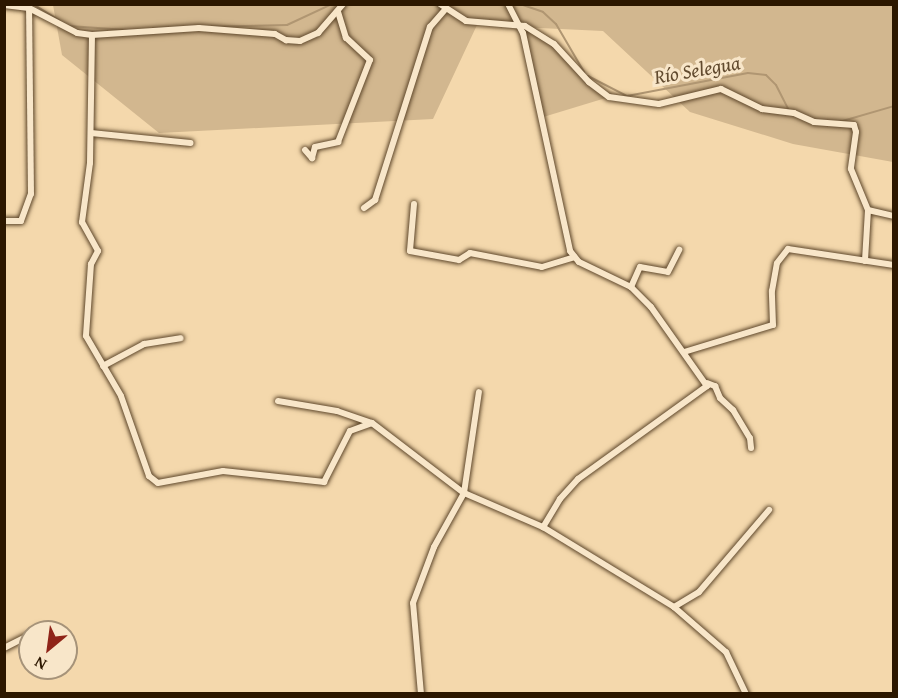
<!DOCTYPE html>
<html>
<head>
<meta charset="utf-8">
<style>
	body { margin:0 }
	#map { position:relative; width:898px; height:698px; overflow:hidden; background:#f4d8ac; font-family:"Gentium Book Plus",serif }
	div>[style] { position:absolute }
	.green>* { inset:0; background:#d2b78f }
	.stream>* { height:2px; margin:-1px; padding:0 1px; transform-origin:1px; border-radius:1px; background:#b09672 }
	.roads { filter:drop-shadow(0 0 2px #5e472b) drop-shadow(0 0 2px #5e472b) }
	.minor>* { height:6px; margin:-3px; padding:0 3px; transform-origin:3px; border-radius:3px; background:#f8e6c9 }
	span { translate:-50% -50%; white-space:nowrap; text-align:center; line-height:1.15; -webkit-text-stroke:6px #f8e6c9; paint-order:stroke }
	.water-label { font-size:20px; color:#614a2e; font-style:italic }
	.frame { position:absolute; inset:0; border:6px solid #2c1700; pointer-events:none }
	.north { position:absolute; left:18px; top:620px; width:60px; height:60px; box-sizing:border-box; background:#f8e6c9; border:2px solid #a69379; border-radius:50%; rotate:209deg; font-size:16px; font-weight:700; line-height:24px; text-align:center; color:#2c1700 }
	.north::after { content:''; display:block; margin:auto; width:21px; height:27px; background:#8f2418; clip-path:polygon(50% 0,100% 100%,50% 72%,0 100%) }
</style>
</head>
<body>
<div id="map">
	<div class="green">
		<i style="clip-path:polygon(53px 5px,893px 5px,893px 162px,793px 144px,690px 112px,603px 31px,477px 25px,433px 119px,159px 133px,62px 55px)"></i>
		<i style="clip-path:polygon(528px 30px,553px 43px,609px 97px,540px 118px,523px 33px)"></i>
	</div>
	<div class="stream">
		<i style="left:33px;top:4px;width:31px;rotate:32deg"></i>
		<i style="left:520px;top:4px;width:24px;rotate:19deg"></i>
		<i style="left:543px;top:12px;width:18px;rotate:43deg"></i>
		<i style="left:556px;top:24px;width:56px;rotate:59.7deg"></i>
		<i style="left:69px;top:26px;width:58px;rotate:3.9deg"></i>
		<i style="left:153px;top:28px;width:134px;rotate:-1.3deg"></i>
		<i style="left:287px;top:25px;width:50px;rotate:-25deg"></i>
		<i style="left:588px;top:76px;width:44px;rotate:27.1deg"></i>
		<i style="left:627px;top:96px;width:123px;rotate:-10.8deg"></i>
		<i style="left:748px;top:73px;width:18px;rotate:6deg"></i>
		<i style="left:766px;top:75px;width:14px;rotate:45deg"></i>
		<i style="left:776px;top:85px;width:29px;rotate:63deg"></i>
		<i style="left:839px;top:122px;width:57px;rotate:-16.2deg"></i>
	</div>
	<div class="roads">
		<div class="minor">
			<i style="left:440px;top:4px;width:31px;rotate:33deg"></i>
			<i style="left:466px;top:21px;width:59px;rotate:4.8deg"></i>
			<i style="left:525px;top:26px;width:34px;rotate:32deg"></i>
			<i style="left:554px;top:44px;width:52px;rotate:47.4deg"></i>
			<i style="left:589px;top:82px;width:25px;rotate:37deg"></i>
			<i style="left:609px;top:97px;width:50px;rotate:8deg"></i>
			<i style="left:659px;top:104px;width:64px;rotate:-13.6deg"></i>
			<i style="left:721px;top:89px;width:46px;rotate:26deg"></i>
			<i style="left:762px;top:109px;width:32px;rotate:7deg"></i>
			<i style="left:794px;top:113px;width:22px;rotate:24deg"></i>
			<i style="left:814px;top:122px;width:40px;rotate:4.3deg"></i>
			<i style="left:854px;top:125px;width:7px;rotate:74deg"></i>
			<i style="left:856px;top:132px;width:37px;rotate:98deg"></i>
			<i style="left:851px;top:169px;width:44px;rotate:67.5deg"></i>
			<i style="left:868px;top:210px;width:51px;rotate:93.4deg"></i>
			<i style="left:508px;top:4px;width:33px;rotate:63deg"></i>
			<i style="left:523px;top:33px;width:223px;rotate:77.8deg"></i>
			<i style="left:570px;top:251px;width:14px;rotate:51deg"></i>
			<i style="left:579px;top:262px;width:58px;rotate:25.7deg"></i>
			<i style="left:631px;top:287px;width:28px;rotate:45deg"></i>
			<i style="left:651px;top:307px;width:97px;rotate:54.7deg"></i>
			<i style="left:707px;top:386px;width:159px;rotate:144.2deg"></i>
			<i style="left:578px;top:479px;width:27px;rotate:132deg"></i>
			<i style="left:560px;top:499px;width:33px;rotate:121deg"></i>
			<i style="left:4px;top:5px;width:25px;rotate:7deg"></i>
			<i style="left:29px;top:8px;width:54px;rotate:27.5deg"></i>
			<i style="left:77px;top:33px;width:15px;rotate:8deg"></i>
			<i style="left:92px;top:35px;width:107px;rotate:-3.7deg"></i>
			<i style="left:199px;top:28px;width:76px;rotate:4.5deg"></i>
			<i style="left:275px;top:34px;width:13px;rotate:29deg"></i>
			<i style="left:286px;top:40px;width:14px;rotate:4deg"></i>
			<i style="left:300px;top:41px;width:20px;rotate:-24deg"></i>
			<i style="left:318px;top:33px;width:38px;rotate:-49deg"></i>
			<i style="left:92px;top:35px;width:128px;rotate:90.9deg"></i>
			<i style="left:90px;top:163px;width:60px;rotate:97.7deg"></i>
			<i style="left:82px;top:222px;width:33px;rotate:61deg"></i>
			<i style="left:98px;top:251px;width:15px;rotate:118deg"></i>
			<i style="left:91px;top:264px;width:72px;rotate:94deg"></i>
			<i style="left:86px;top:336px;width:69px;rotate:59.7deg"></i>
			<i style="left:121px;top:396px;width:85px;rotate:70.7deg"></i>
			<i style="left:149px;top:476px;width:11px;rotate:38deg"></i>
			<i style="left:158px;top:483px;width:66px;rotate:-10.5deg"></i>
			<i style="left:223px;top:471px;width:102px;rotate:6.2deg"></i>
			<i style="left:324px;top:482px;width:57px;rotate:-63deg"></i>
			<i style="left:350px;top:431px;width:23px;rotate:-20deg"></i>
			<i style="left:91px;top:133px;width:100px;rotate:5.7deg"></i>
			<i style="left:305px;top:150px;width:11px;rotate:49deg"></i>
			<i style="left:312px;top:158px;width:11px;rotate:-75deg"></i>
			<i style="left:315px;top:147px;width:24px;rotate:-12deg"></i>
			<i style="left:338px;top:142px;width:88px;rotate:-68.7deg"></i>
			<i style="left:370px;top:60px;width:33px;rotate:-137deg"></i>
			<i style="left:346px;top:38px;width:27px;rotate:-107deg"></i>
			<i style="left:414px;top:204px;width:47px;rotate:94.9deg"></i>
			<i style="left:410px;top:251px;width:50px;rotate:10.4deg"></i>
			<i style="left:459px;top:260px;width:13px;rotate:-32deg"></i>
			<i style="left:470px;top:253px;width:73px;rotate:11deg"></i>
			<i style="left:542px;top:267px;width:34px;rotate:-17deg"></i>
			<i style="left:364px;top:208px;width:14px;rotate:-36deg"></i>
			<i style="left:375px;top:200px;width:182px;rotate:-72.4deg"></i>
			<i style="left:430px;top:27px;width:23px;rotate:-49deg"></i>
			<i style="left:868px;top:210px;width:27px;rotate:13deg"></i>
			<i style="left:4px;top:221px;width:17px"></i>
			<i style="left:21px;top:221px;width:29px;rotate:-70deg"></i>
			<i style="left:31px;top:194px;width:186px;rotate:-90.6deg"></i>
			<i style="left:631px;top:287px;width:22px;rotate:-66deg"></i>
			<i style="left:640px;top:267px;width:28px;rotate:10deg"></i>
			<i style="left:668px;top:272px;width:25px;rotate:-63deg"></i>
			<i style="left:684px;top:352px;width:93px;rotate:-16.9deg"></i>
			<i style="left:773px;top:325px;width:34px;rotate:-92deg"></i>
			<i style="left:772px;top:291px;width:28px;rotate:-80deg"></i>
			<i style="left:777px;top:263px;width:18px;rotate:-52deg"></i>
			<i style="left:788px;top:249px;width:107px;rotate:8.6deg"></i>
			<i style="left:103px;top:366px;width:47px;rotate:-28.2deg"></i>
			<i style="left:144px;top:344px;width:37px;rotate:-9deg"></i>
			<i style="left:707px;top:383px;width:9px;rotate:21deg"></i>
			<i style="left:715px;top:386px;width:13px;rotate:67deg"></i>
			<i style="left:720px;top:398px;width:18px;rotate:43deg"></i>
			<i style="left:733px;top:410px;width:33px;rotate:59deg"></i>
			<i style="left:750px;top:438px;width:10px;rotate:84deg"></i>
			<i style="left:278px;top:401px;width:60px;rotate:9.6deg"></i>
			<i style="left:337px;top:411px;width:37px;rotate:19deg"></i>
			<i style="left:372px;top:423px;width:116px;rotate:37.3deg"></i>
			<i style="left:464px;top:493px;width:86px;rotate:23.3deg"></i>
			<i style="left:543px;top:527px;width:153px;rotate:31.4deg"></i>
			<i style="left:674px;top:607px;width:69px;rotate:40.9deg"></i>
			<i style="left:726px;top:652px;width:47px;rotate:64.5deg"></i>
			<i style="left:674px;top:607px;width:29px;rotate:-31deg"></i>
			<i style="left:699px;top:592px;width:108px;rotate:-49.5deg"></i>
			<i style="left:35px;top:632px;width:6px;rotate:-31deg"></i>
			<i style="left:4px;top:648px;width:29px;rotate:-27deg"></i>
			<i style="left:421px;top:694px;width:91px;rotate:-95deg"></i>
			<i style="left:413px;top:603px;width:60px;rotate:-69.4deg"></i>
			<i style="left:434px;top:547px;width:62px;rotate:-60.9deg"></i>
			<i style="left:464px;top:493px;width:102px;rotate:-81.6deg"></i>
		</div>
	</div>
	<div class="water-label">
		<span style="left:697px;top:69px;rotate:-10deg">Río Selegua</span>
	</div>
	<div class="frame"></div>
	<div class="north">N</div>
</div>
</body>
</html>
